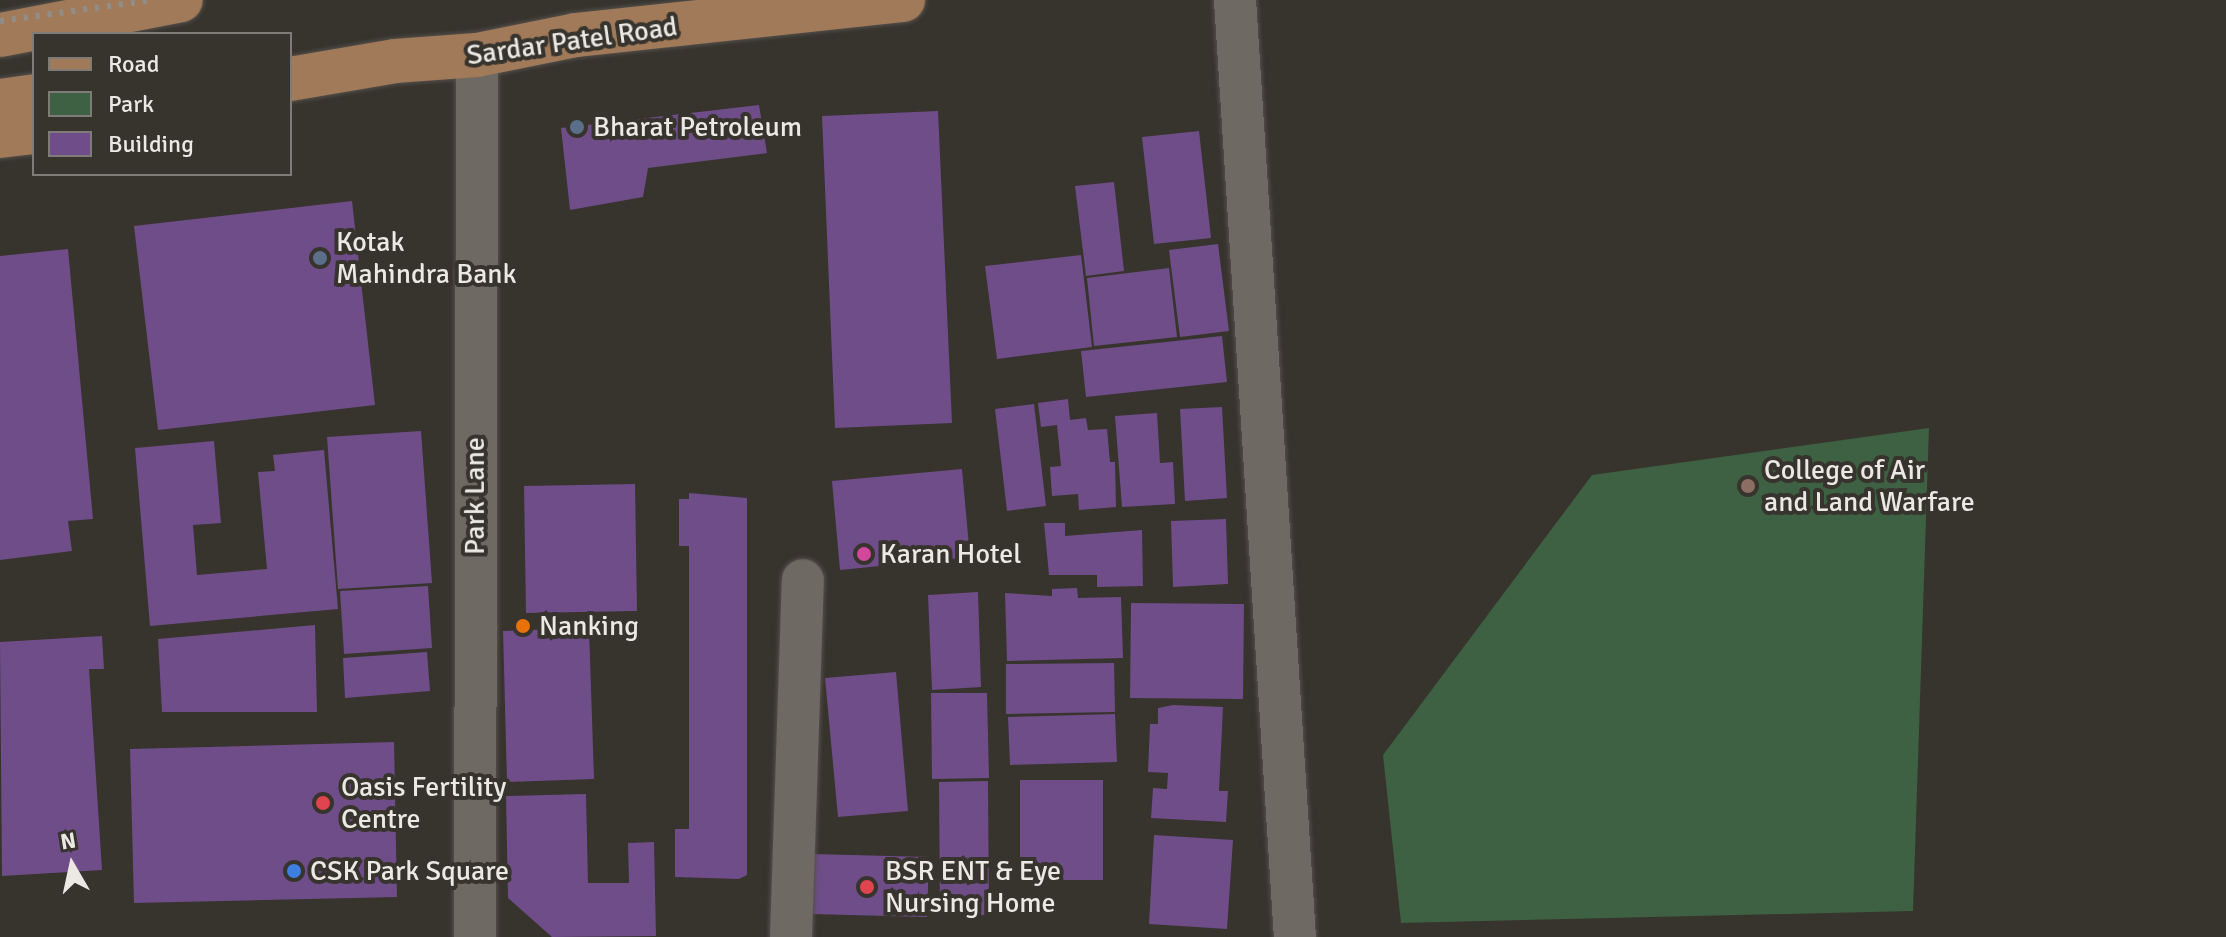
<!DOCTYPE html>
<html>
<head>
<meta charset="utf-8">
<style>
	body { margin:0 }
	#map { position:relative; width:2226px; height:937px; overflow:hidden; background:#37332d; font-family:Signika,sans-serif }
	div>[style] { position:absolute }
	.green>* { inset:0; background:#3d6142 }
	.building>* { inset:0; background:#6f4d88 }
	.roads { filter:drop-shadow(0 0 2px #54504b) drop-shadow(0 0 2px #54504b) }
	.street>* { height:42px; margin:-21px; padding:0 21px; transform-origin:21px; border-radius:21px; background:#6e6962 }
	.primary>* { height:44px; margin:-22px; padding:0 22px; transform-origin:22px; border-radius:22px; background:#a07a59 }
	.rail>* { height:6px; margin-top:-3px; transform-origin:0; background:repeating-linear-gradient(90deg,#918e89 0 4px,transparent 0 12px) }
	.dots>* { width:22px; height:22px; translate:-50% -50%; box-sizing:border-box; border:4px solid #37332d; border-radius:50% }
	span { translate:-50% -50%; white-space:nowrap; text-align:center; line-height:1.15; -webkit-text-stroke:8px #37332d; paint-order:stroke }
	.street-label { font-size:28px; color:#ece9e5 }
	.poi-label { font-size:28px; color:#ece9e5 }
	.left { translate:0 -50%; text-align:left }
	.legend { position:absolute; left:32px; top:32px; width:260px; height:144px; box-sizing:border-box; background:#37332d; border:2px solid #7f7c77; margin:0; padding:10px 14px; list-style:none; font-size:24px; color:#ece9e5 }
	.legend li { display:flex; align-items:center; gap:16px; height:40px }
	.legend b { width:40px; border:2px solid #7f7c77 }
	.north { position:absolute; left:32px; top:825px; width:80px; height:80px; -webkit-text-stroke:6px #37332d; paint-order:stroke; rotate:351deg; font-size:22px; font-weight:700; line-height:32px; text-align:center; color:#ece9e5 }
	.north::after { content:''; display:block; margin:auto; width:28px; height:36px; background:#ece9e5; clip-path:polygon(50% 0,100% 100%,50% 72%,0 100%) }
</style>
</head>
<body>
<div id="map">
	<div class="green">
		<i style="clip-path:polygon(1929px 428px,1913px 911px,1401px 923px,1383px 755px,1592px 475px)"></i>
	</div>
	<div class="building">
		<i style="clip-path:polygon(759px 105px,767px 153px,648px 168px,643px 197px,570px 210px,561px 128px)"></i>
		<i style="clip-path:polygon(938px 111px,952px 423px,835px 428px,822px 116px)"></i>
		<i style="clip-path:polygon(1199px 131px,1211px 238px,1154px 244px,1142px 137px)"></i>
		<i style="clip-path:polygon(1114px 182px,1124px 271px,1086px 276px,1075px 186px)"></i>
		<i style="clip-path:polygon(352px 201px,375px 405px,158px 430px,134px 226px)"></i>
		<i style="clip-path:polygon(1218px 244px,1229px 331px,1180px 337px,1169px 250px)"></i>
		<i style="clip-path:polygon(68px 249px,93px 519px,68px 521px,72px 551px,0 560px,0 256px)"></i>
		<i style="clip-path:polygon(1081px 255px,1092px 347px,997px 359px,985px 266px)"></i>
		<i style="clip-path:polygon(1169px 268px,1177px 337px,1094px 346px,1087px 278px)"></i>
		<i style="clip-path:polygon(1222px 336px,1227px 382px,1086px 397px,1081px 351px)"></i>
		<i style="clip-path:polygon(1068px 399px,1070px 420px,1086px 418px,1088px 430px,1107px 429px,1110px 462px,1115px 462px,1116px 507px,1079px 510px,1078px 494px,1052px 496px,1050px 467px,1061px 466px,1057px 425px,1041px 427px,1038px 403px)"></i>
		<i style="clip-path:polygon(1034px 404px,1046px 506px,1007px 511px,995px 409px)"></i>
		<i style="clip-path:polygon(1222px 407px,1227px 498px,1185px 501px,1180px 409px)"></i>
		<i style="clip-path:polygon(1157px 413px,1160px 463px,1173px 462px,1175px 504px,1122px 507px,1115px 416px)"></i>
		<i style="clip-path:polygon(421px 431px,432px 583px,338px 589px,327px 437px)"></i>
		<i style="clip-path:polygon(214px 441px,221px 523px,193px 525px,197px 575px,267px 569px,258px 472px,275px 471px,273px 455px,324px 450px,338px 609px,150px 626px,135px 448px)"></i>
		<i style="clip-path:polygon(962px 469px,970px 557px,840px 570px,832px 481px)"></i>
		<i style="clip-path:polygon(635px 484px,637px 611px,526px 613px,524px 486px)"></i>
		<i style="clip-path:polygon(689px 493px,747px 498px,747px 875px,739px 879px,675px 877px,675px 829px,689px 829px,689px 546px,679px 546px,679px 499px,689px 499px)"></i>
		<i style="clip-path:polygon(1226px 519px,1228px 584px,1173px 587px,1171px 521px)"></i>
		<i style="clip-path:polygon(1044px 523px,1065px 523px,1065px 536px,1142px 530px,1143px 586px,1097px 587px,1097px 575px,1049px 575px)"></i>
		<i style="clip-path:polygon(428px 586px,432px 648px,344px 654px,340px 591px)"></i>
		<i style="clip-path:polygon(1077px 588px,1078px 598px,1121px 597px,1123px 658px,1007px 661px,1005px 593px,1052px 596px,1052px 589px)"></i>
		<i style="clip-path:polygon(978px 592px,981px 687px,932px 690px,928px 595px)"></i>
		<i style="clip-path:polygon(1131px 603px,1244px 604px,1243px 699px,1130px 698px)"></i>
		<i style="clip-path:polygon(315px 625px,317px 712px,162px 712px,158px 639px)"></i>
		<i style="clip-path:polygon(589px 628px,594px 779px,507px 782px,503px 631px)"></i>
		<i style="clip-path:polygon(102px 636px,104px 669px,89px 669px,102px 870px,2px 876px,0 642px)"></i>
		<i style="clip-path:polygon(427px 652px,430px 691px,345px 698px,343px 658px)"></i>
		<i style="clip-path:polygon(1114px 663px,1115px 712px,1006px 714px,1006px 664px)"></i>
		<i style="clip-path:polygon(896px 672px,908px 811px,838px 817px,825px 678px)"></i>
		<i style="clip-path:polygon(931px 693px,987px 693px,989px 778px,932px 779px)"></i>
		<i style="clip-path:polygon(1173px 705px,1223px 707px,1219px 791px,1228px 791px,1226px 822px,1151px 818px,1153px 788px,1167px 789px,1168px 773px,1148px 772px,1150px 724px,1158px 724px,1158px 708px)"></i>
		<i style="clip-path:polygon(1115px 714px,1117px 762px,1010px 765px,1008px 717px)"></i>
		<i style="clip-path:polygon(394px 742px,397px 897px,134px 903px,130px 749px)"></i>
		<i style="clip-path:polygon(1020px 780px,1103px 780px,1103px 880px,1020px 880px)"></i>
		<i style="clip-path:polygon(988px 781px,989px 915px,940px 915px,939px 782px)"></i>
		<i style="clip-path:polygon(586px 794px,588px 883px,629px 883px,628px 843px,654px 842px,656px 936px,552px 937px,508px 898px,506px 796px)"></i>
		<i style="clip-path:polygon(1154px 835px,1233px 840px,1227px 929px,1149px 924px)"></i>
		<i style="clip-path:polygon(813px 854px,929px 857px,927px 917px,810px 914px)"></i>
	</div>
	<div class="roads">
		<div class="street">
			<i style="left:1235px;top:0;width:939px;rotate:86.34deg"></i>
			<i style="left:475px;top:937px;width:882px;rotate:-89.87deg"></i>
			<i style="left:791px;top:937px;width:357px;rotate:-88.1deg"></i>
		</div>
		<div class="primary">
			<i style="left:0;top:35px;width:184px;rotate:-10.9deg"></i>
			<i style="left:290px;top:79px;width:107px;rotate:-9.7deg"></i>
			<i style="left:395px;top:61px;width:82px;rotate:-4.2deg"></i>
			<i style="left:477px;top:55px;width:101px;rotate:-11.4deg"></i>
			<i style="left:576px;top:35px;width:329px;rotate:-6.1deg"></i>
			<i style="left:0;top:101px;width:34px;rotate:-8deg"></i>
			<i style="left:0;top:136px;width:34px;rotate:-7deg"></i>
		</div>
	</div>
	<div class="rail">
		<i style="left:0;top:21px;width:154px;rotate:-7.8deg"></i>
	</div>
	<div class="dots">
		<i style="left:577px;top:127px;background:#5c6f8a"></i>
		<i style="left:320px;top:258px;background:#5c6f8a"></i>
		<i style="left:1748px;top:486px;background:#8d6e63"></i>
		<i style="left:864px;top:554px;background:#d1479c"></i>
		<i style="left:523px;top:626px;background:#e8710a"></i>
		<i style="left:323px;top:803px;background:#e0444e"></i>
		<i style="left:294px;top:871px;background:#3f7fe0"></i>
		<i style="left:867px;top:887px;background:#e0444e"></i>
	</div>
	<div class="street-label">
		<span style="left:572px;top:41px;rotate:-8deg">Sardar Patel Road</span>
		<span style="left:475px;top:496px;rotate:-90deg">Park Lane</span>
	</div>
	<div class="poi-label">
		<span class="left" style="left:593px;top:127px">Bharat Petroleum</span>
		<span class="left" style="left:336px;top:258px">Kotak<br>Mahindra Bank</span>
		<span class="left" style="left:1764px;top:486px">College of Air<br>and Land Warfare</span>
		<span class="left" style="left:880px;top:554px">Karan Hotel</span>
		<span class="left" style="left:539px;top:626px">Nanking</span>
		<span class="left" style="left:341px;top:803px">Oasis Fertility<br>Centre</span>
		<span class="left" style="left:310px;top:871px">CSK Park Square</span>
		<span class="left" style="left:885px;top:887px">BSR ENT &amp; Eye<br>Nursing Home</span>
	</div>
	<ul class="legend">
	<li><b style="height:10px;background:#a07a59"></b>Road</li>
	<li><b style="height:22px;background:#3d6142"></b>Park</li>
	<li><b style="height:22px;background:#6f4d88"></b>Building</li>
	</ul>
	<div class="north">N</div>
</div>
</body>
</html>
